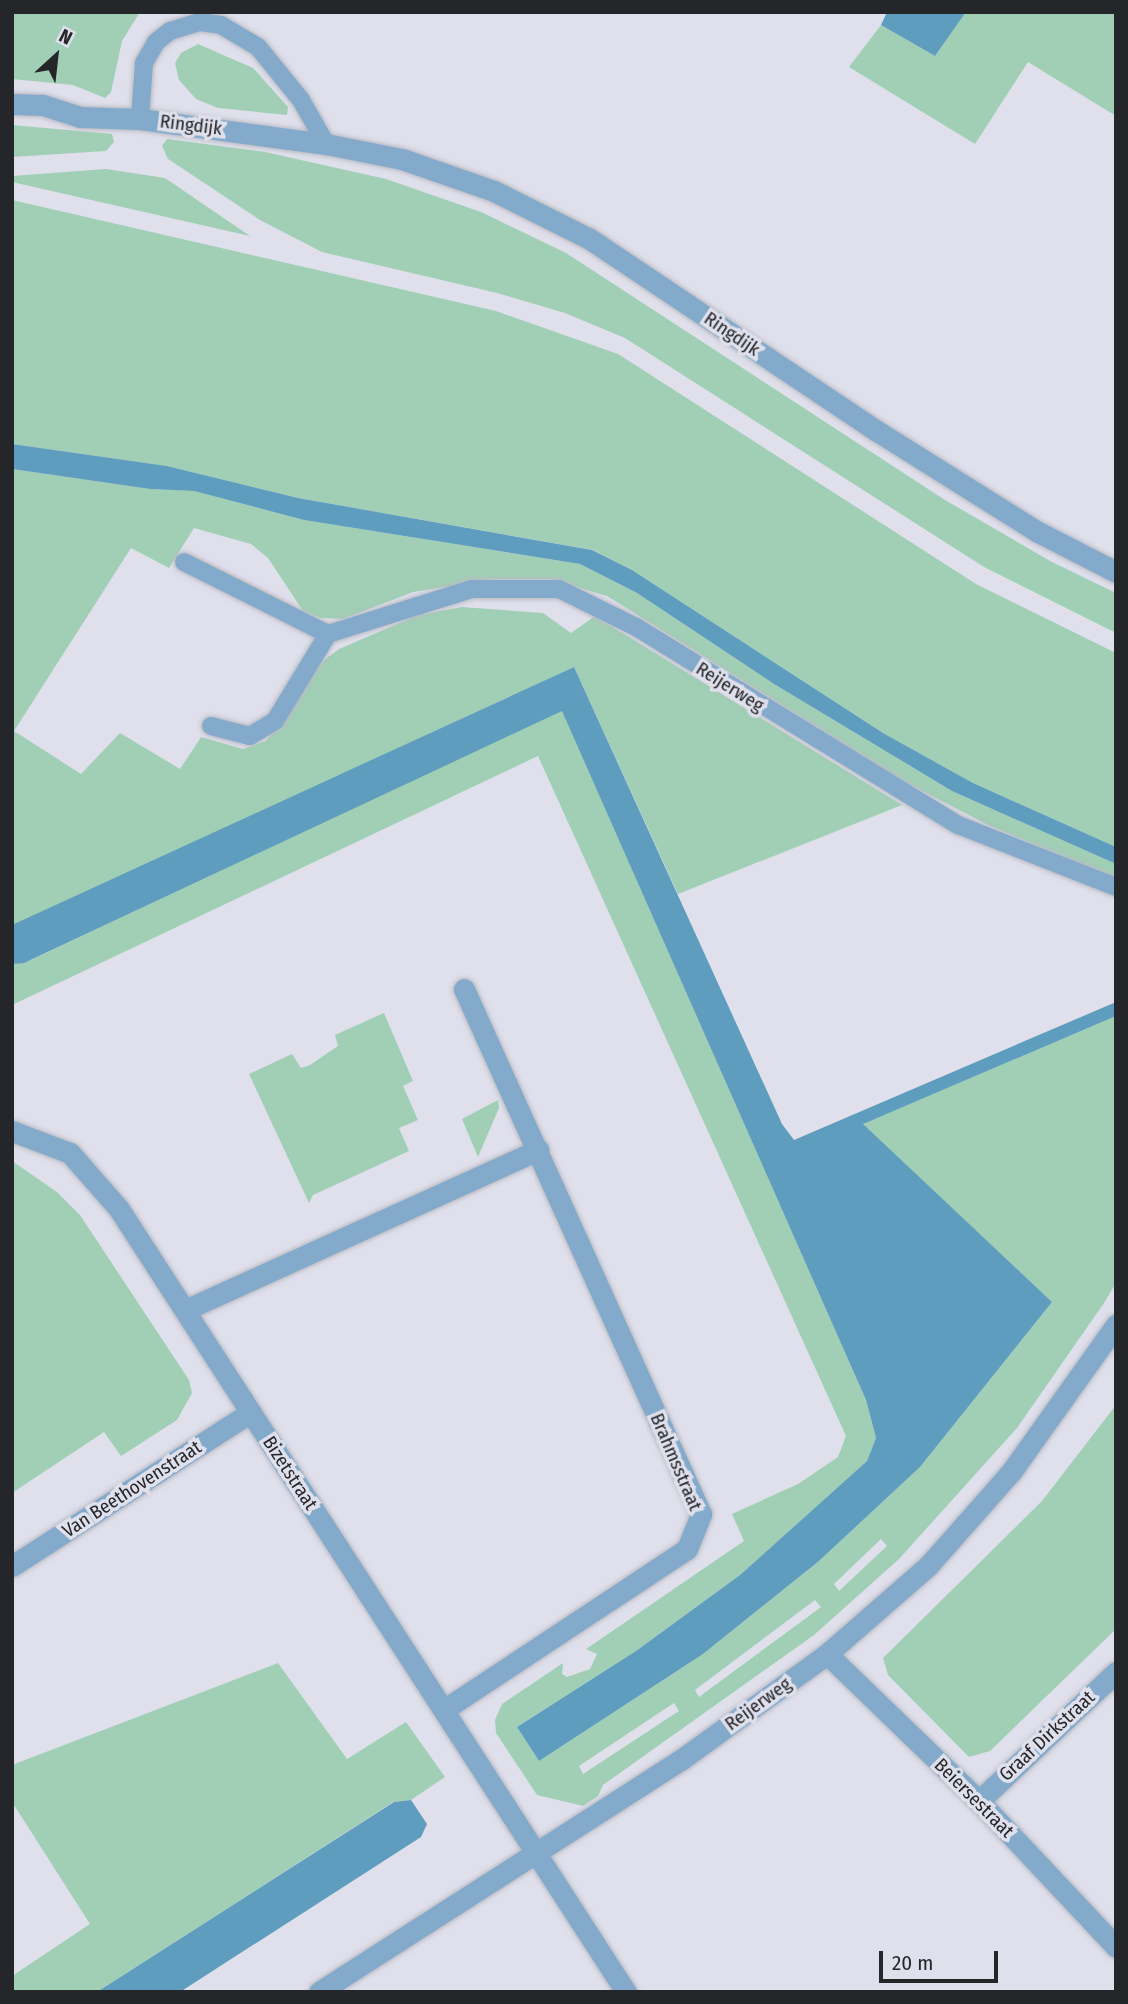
<!DOCTYPE html>
<html>
<head>
<meta charset="utf-8">
<style>
	body { margin:0 }
	#map { position:relative; width:1128px; height:2004px; overflow:hidden; background:#dfe0eb; font-family:"Fira Sans Condensed",sans-serif }
	div>[style] { position:absolute }
	.green>* { inset:0; background:#a0cfb5 }
	.water>* { inset:0; background:#5e9dbe }
	.roads { filter:drop-shadow(0 0 2px #babbc4) drop-shadow(0 0 2px #babbc4) }
	.service>* { height:18px; margin:-9px; padding:0 9px; transform-origin:9px; border-radius:9px; background:#84aacb }
	.minor>* { height:21px; margin:-10.5px; padding:0 10.5px; transform-origin:10.5px; border-radius:10.5px; background:#84aacb }
	.tertiary>* { height:21px; margin:-10.5px; padding:0 10.5px; transform-origin:10.5px; border-radius:10.5px; background:#84aacb }
	span { translate:-50% -50%; white-space:nowrap; text-align:center; line-height:1.15; -webkit-text-stroke:7px #dfe0eb; paint-order:stroke }
	.street-label { font-size:19px; color:#25262a }
	.frame { position:absolute; inset:0; border:14px solid #25262a; pointer-events:none }
	.north { position:absolute; left:21px; top:21px; width:70px; height:70px; -webkit-text-stroke:5px #dfe0eb; paint-order:stroke; rotate:27deg; font-size:19px; font-weight:700; line-height:28px; text-align:center; color:#25262a }
	.north::after { content:''; display:block; margin:auto; width:24px; height:32px; background:#25262a; clip-path:polygon(50% 0,100% 100%,50% 72%,0 100%) }
	.scale { position:absolute; left:879px; top:1951px; width:119px; height:32px; box-sizing:border-box; border:4px solid #25262a; border-top:0; padding-left:9px; font-size:21px; line-height:24px; white-space:nowrap; color:#25262a; -webkit-text-stroke:5px #dfe0eb; paint-order:stroke }
</style>
</head>
<body>
<div id="map">
	<div class="green">
		<i style="clip-path:polygon(12px 12px,140px 12px,122px 41px,111px 92px,105px 98px,73px 85px,12px 79px)"></i>
		<i style="clip-path:polygon(966px 12px,1116px 12px,1116px 116px,1028px 62px,975px 144px,849px 67px,881px 25px,935px 56px)"></i>
		<i style="clip-path:polygon(198px 44px,253px 68px,288px 107px,287px 115px,218px 108px,196px 99px,179px 80px,175px 63px,181px 53px)"></i>
		<i style="clip-path:polygon(12px 125px,112px 134px,114px 142px,106px 151px,12px 157px)"></i>
		<i style="clip-path:polygon(167px 139px,265px 152px,386px 179px,481px 212px,566px 253px,945px 500px,1052px 562px,1116px 593px,1116px 633px,984px 567px,625px 338px,565px 313px,497px 293px,322px 252px,260px 220px,168px 159px,162px 146px)"></i>
		<i style="clip-path:polygon(106px 169px,165px 178px,250px 236px,12px 182px,12px 176px)"></i>
		<i style="clip-path:polygon(12px 200px,496px 311px,618px 354px,976px 584px,1116px 653px,1116px 847px,973px 783px,883px 733px,632px 570px,593px 550px,298px 498px,167px 466px,12px 444px)"></i>
		<i style="clip-path:polygon(12px 469px,150px 489px,194px 491px,304px 520px,580px 564px,637px 593px,774px 684px,952px 791px,1116px 864px,1116px 879px,988px 825px,905px 782px,607px 596px,549px 579px,496px 579px,413px 592px,343px 619px,320px 618px,303px 611px,268px 558px,251px 544px,194px 528px,169px 568px,131px 548px,14px 731px,81px 774px,120px 733px,180px 769px,201px 737px,243px 749px,266px 741px,324px 660px,339px 649px,418px 615px,462px 607px,543px 613px,571px 633px,595px 616px,902px 805px,678px 894px,574px 667px,13px 926px)"></i>
		<i style="clip-path:polygon(evenodd,562px 710px,866px 1400px,876px 1438px,867px 1461px,740px 1575px,636px 1651px,517px 1727px,539px 1761px,703px 1654px,819px 1561px,920px 1467px,1052px 1302px,862px 1124px,1116px 1016px,1116px 1283px,1104px 1303px,1017px 1428px,899px 1559px,814px 1635px,603px 1785px,598px 1796px,583px 1806px,537px 1795px,496px 1733px,495px 1720px,502px 1704px,563px 1663px,562px 1674px,567px 1677px,590px 1669px,597px 1654px,586px 1649px,744px 1541px,732px 1514px,798px 1484px,838px 1457px,846px 1436px,538px 756px,12px 1005px,12px 964px,31px 960px,562px 710px,881px 1539px,887px 1546px,839px 1591px,834px 1584px,881px 1539px,562px 710px,815px 1600px,821px 1607px,699px 1697px,695px 1690px,815px 1600px,562px 710px,674px 1703px,679px 1711px,583px 1774px,579px 1766px,674px 1703px)"></i>
		<i style="clip-path:polygon(384px 1013px,413px 1081px,403px 1086px,418px 1120px,399px 1128px,409px 1151px,313px 1195px,309px 1203px,249px 1074px,292px 1054px,301px 1068px,310px 1065px,338px 1046px,335px 1035px)"></i>
		<i style="clip-path:polygon(498px 1100px,499px 1108px,478px 1157px,462px 1119px)"></i>
		<i style="clip-path:polygon(12px 1161px,57px 1192px,80px 1215px,189px 1380px,192px 1393px,177px 1420px,121px 1456px,104px 1432px,12px 1493px)"></i>
		<i style="clip-path:polygon(1116px 1405px,1116px 1629px,990px 1751px,969px 1757px,888px 1675px,883px 1658px,1042px 1501px)"></i>
		<i style="clip-path:polygon(278px 1663px,347px 1759px,406px 1722px,445px 1777px,411px 1800px,393px 1802px,97px 1992px,12px 1992px,12px 1976px,90px 1924px,12px 1802px,12px 1765px)"></i>
	</div>
	<div class="water">
		<i style="clip-path:polygon(887px 12px,966px 12px,935px 56px,881px 25px)"></i>
		<i style="clip-path:polygon(12px 444px,167px 466px,298px 498px,592px 550px,632px 570px,883px 733px,973px 783px,1116px 847px,1116px 864px,952px 791px,774px 684px,637px 593px,580px 564px,304px 520px,194px 491px,150px 489px,12px 469px)"></i>
		<i style="clip-path:polygon(574px 667px,782px 1124px,794px 1140px,1116px 1002px,1116px 1016px,863px 1124px,1052px 1302px,920px 1467px,819px 1561px,703px 1654px,539px 1761px,517px 1727px,636px 1651px,740px 1575px,867px 1461px,876px 1438px,866px 1400px,562px 711px,24px 963px,12px 964px,12px 925px)"></i>
		<i style="clip-path:polygon(411px 1800px,427px 1824px,421px 1837px,180px 1992px,97px 1992px,394px 1802px)"></i>
	</div>
	<div class="roads">
		<div class="service">
			<i style="left:140px;top:119px;width:56px;rotate:-85.9deg"></i>
			<i style="left:144px;top:63px;width:24px;rotate:-60deg"></i>
			<i style="left:156px;top:42px;width:18px;rotate:-38deg"></i>
			<i style="left:170px;top:31px;width:31px;rotate:-17deg"></i>
			<i style="left:200px;top:22px;width:21px;rotate:8deg"></i>
			<i style="left:221px;top:25px;width:43px;rotate:30.7deg"></i>
			<i style="left:258px;top:47px;width:68px;rotate:50.9deg"></i>
			<i style="left:301px;top:100px;width:51px;rotate:60.4deg"></i>
			<i style="left:184px;top:562px;width:161px;rotate:26.6deg"></i>
			<i style="left:211px;top:726px;width:40px;rotate:14.4deg"></i>
			<i style="left:250px;top:736px;width:29px;rotate:-31deg"></i>
			<i style="left:275px;top:721px;width:102px;rotate:-58.7deg"></i>
			<i style="left:328px;top:634px;width:151px;rotate:-17.4deg"></i>
			<i style="left:472px;top:589px;width:87px"></i>
			<i style="left:559px;top:589px;width:86px;rotate:26.3deg"></i>
			<i style="left:636px;top:627px;width:378px;rotate:31.6deg"></i>
			<i style="left:958px;top:825px;width:170px;rotate:21.4deg"></i>
		</div>
		<div class="minor">
			<i style="left:12px;top:1131px;width:62px;rotate:20.8deg"></i>
			<i style="left:70px;top:1153px;width:74px;rotate:48.8deg"></i>
			<i style="left:119px;top:1209px;width:933px;rotate:57.08deg"></i>
			<i style="left:185px;top:1310px;width:388px;rotate:-24.4deg"></i>
			<i style="left:12px;top:1566px;width:284px;rotate:-32.8deg"></i>
			<i style="left:827px;top:1654px;width:211px;rotate:44deg"></i>
			<i style="left:979px;top:1801px;width:200px;rotate:46.8deg"></i>
			<i style="left:445px;top:1709px;width:290px;rotate:-33.5deg"></i>
			<i style="left:687px;top:1549px;width:38px;rotate:-68deg"></i>
			<i style="left:701px;top:1514px;width:576px;rotate:-114.3deg"></i>
			<i style="left:979px;top:1801px;width:188px;rotate:-43.3deg"></i>
			<i style="left:319px;top:1992px;width:431px;rotate:-32.7deg"></i>
			<i style="left:682px;top:1759px;width:179px;rotate:-35.9deg"></i>
			<i style="left:827px;top:1654px;width:134px;rotate:-41.1deg"></i>
			<i style="left:928px;top:1566px;width:125px;rotate:-48.6deg"></i>
			<i style="left:1011px;top:1472px;width:181px;rotate:-54.5deg"></i>
		</div>
		<div class="tertiary">
			<i style="left:12px;top:104px;width:31px;rotate:2deg"></i>
			<i style="left:43px;top:105px;width:39px;rotate:18deg"></i>
			<i style="left:80px;top:117px;width:60px;rotate:1.9deg"></i>
			<i style="left:140px;top:119px;width:188px;rotate:7.7deg"></i>
			<i style="left:326px;top:144px;width:77px;rotate:11.2deg"></i>
			<i style="left:402px;top:159px;width:97px;rotate:19.2deg"></i>
			<i style="left:494px;top:191px;width:107px;rotate:26.6deg"></i>
			<i style="left:590px;top:239px;width:345px;rotate:33.8deg"></i>
			<i style="left:877px;top:431px;width:190px;rotate:32.1deg"></i>
			<i style="left:1038px;top:532px;width:88px;rotate:27.1deg"></i>
		</div>
	</div>
	<div class="street-label">
		<span style="left:191px;top:125px;rotate:7deg">Ringdijk</span>
		<span style="left:732px;top:334px;rotate:34deg">Ringdijk</span>
		<span style="left:730px;top:687px;rotate:32deg">Reijerweg</span>
		<span style="left:676px;top:1462px;rotate:67deg">Brahmsstraat</span>
		<span style="left:290px;top:1473px;rotate:57deg">Bizetstraat</span>
		<span style="left:132px;top:1489px;rotate:-33deg">Van Beethovenstraat</span>
		<span style="left:758px;top:1704px;rotate:-36deg">Reijerweg</span>
		<span style="left:1047px;top:1736px;rotate:-43deg">Graaf Dirkstraat</span>
		<span style="left:974px;top:1798px;rotate:45deg">Beiersestraat</span>
	</div>
	<div class="frame"></div>
	<div class="north">N</div>
	<div class="scale">20 m</div>
</div>
</body>
</html>
